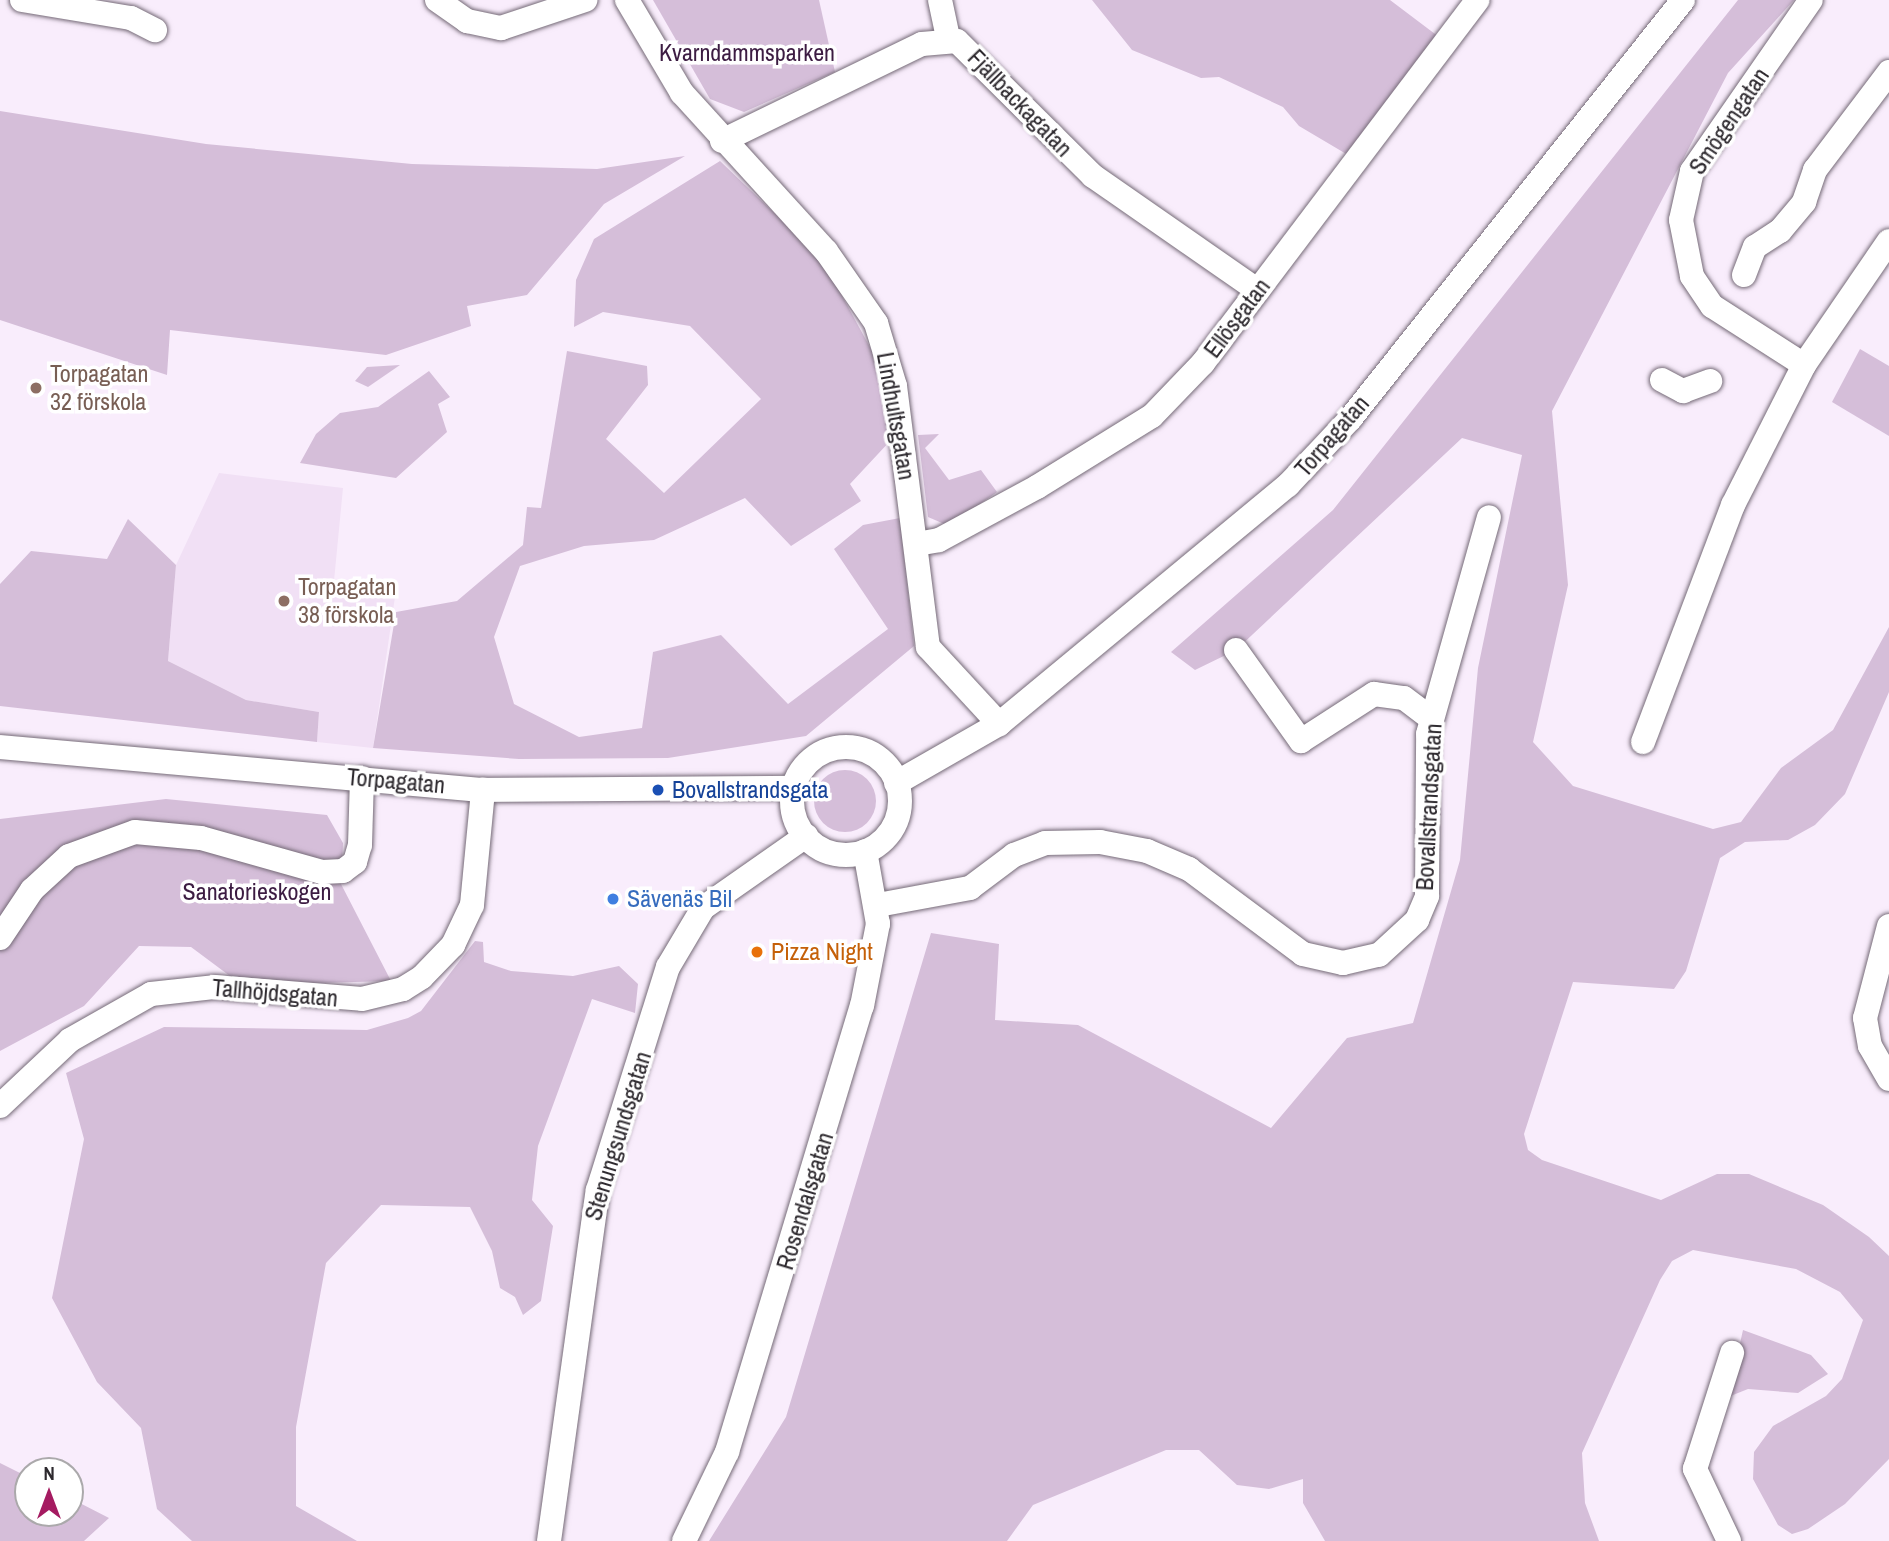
<!DOCTYPE html>
<html>
<head>
<meta charset="utf-8">
<style>
	body { margin:0 }
	#map { position:relative; width:1889px; height:1541px; overflow:hidden; background:#f9edfc; font-family:"Archivo Narrow",sans-serif }
	div>[style] { position:absolute }
	.built>* { inset:0; background:#f1e0f5 }
	.green>* { inset:0; background:#d5bed9 }
	.round { border-radius:50% }
	.roads { filter:drop-shadow(0 0 2px #756a77) drop-shadow(0 0 2px #756a77) }
	.minor>* { height:24px; margin:-12px; padding:0 12px; transform-origin:12px; border-radius:12px; background:#fff }
	.minor>.ring { margin:-12px; padding:0; box-sizing:content-box; background:none; border:24px solid #fff; border-radius:50% }
	.dots>* { width:19px; height:19px; translate:-50% -50%; box-sizing:border-box; border:4px solid #fff; border-radius:50% }
	span { translate:-50% -50%; white-space:nowrap; text-align:center; line-height:1.15; -webkit-text-stroke:7px #fff; paint-order:stroke }
	.park-label { font-size:24px; color:#3c1c42 }
	.street-label { font-size:24px; color:#2d292e }
	.education-label { font-size:24px; color:#785e54 }
	.left { translate:0 -50%; text-align:left }
	.transit-label { font-size:24px; color:#164399 }
	.shop-label { font-size:24px; color:#366cbe }
	.food-label { font-size:24px; color:#c56008 }
	.north { position:absolute; left:14px; top:1457px; width:70px; height:70px; box-sizing:border-box; background:#fff; border:2px solid #aba9ab; border-radius:50%; rotate:0deg; font-size:19px; font-weight:700; line-height:28px; text-align:center; color:#2d292e }
	.north::after { content:''; display:block; margin:auto; width:24px; height:32px; background:#a51b61; clip-path:polygon(50% 0,100% 100%,50% 72%,0 100%) }
</style>
</head>
<body>
<div id="map">
	<div class="built">
		<i style="clip-path:polygon(219px 473px,343px 488px,334px 581px,396px 590px,373px 748px,317px 742px,319px 712px,246px 700px,168px 661px,176px 565px)"></i>
	</div>
	<div class="green">
		<i style="clip-path:polygon(653px 0,819px 0,835px 72px,744px 112px,710px 99px)"></i>
		<i style="clip-path:polygon(1092px 0,1390px 0,1439px 37px,1348px 155px,1299px 126px,1283px 107px,1219px 77px,1201px 78px,1132px 50px)"></i>
		<i style="clip-path:polygon(1738px 0,1794px 0,1728px 73px,1552px 411px,1568px 585px,1533px 742px,1573px 786px,1713px 829px,1741px 822px,1781px 768px,1833px 730px,1889px 627px,1889px 692px,1845px 794px,1815px 825px,1788px 840px,1745px 842px,1720px 858px,1686px 971px,1674px 989px,1573px 982px,1524px 1134px,1528px 1150px,1542px 1160px,1661px 1200px,1717px 1174px,1749px 1174px,1823px 1205px,1869px 1237px,1889px 1256px,1889px 1459px,1845px 1504px,1808px 1529px,1792px 1534px,1778px 1525px,1753px 1479px,1754px 1452px,1773px 1426px,1826px 1396px,1842px 1379px,1863px 1320px,1840px 1292px,1796px 1269px,1693px 1250px,1672px 1261px,1660px 1280px,1582px 1453px,1585px 1503px,1599px 1541px,1325px 1541px,1303px 1503px,1303px 1479px,1269px 1489px,1237px 1485px,1199px 1450px,1166px 1450px,1033px 1505px,1007px 1541px,709px 1541px,786px 1417px,931px 933px,999px 944px,995px 1020px,1078px 1025px,1271px 1128px,1347px 1038px,1413px 1023px,1460px 860px,1478px 668px,1522px 455px,1462px 438px,1236px 650px,1195px 670px,1171px 652px,1333px 510px)"></i>
		<i style="clip-path:polygon(0 111px,206px 144px,412px 164px,597px 169px,685px 156px,604px 204px,527px 295px,467px 306px,471px 326px,386px 355px,170px 330px,167px 375px,0 320px)"></i>
		<i style="clip-path:polygon(720px 161px,822px 259px,878px 362px,891px 440px,850px 484px,861px 501px,791px 546px,745px 498px,654px 540px,584px 546px,520px 566px,494px 637px,514px 704px,579px 737px,642px 728px,653px 652px,721px 635px,788px 704px,888px 629px,834px 549px,863px 525px,900px 518px,914px 646px,806px 736px,668px 758px,519px 759px,373px 748px,396px 612px,457px 601px,523px 545px,527px 507px,541px 508px,567px 351px,647px 366px,648px 385px,606px 439px,664px 493px,761px 399px,690px 326px,603px 312px,574px 327px,576px 280px,594px 239px)"></i>
		<i style="clip-path:polygon(1860px 349px,1889px 366px,1889px 436px,1832px 402px)"></i>
		<i style="clip-path:polygon(400px 365px,368px 387px,355px 381px,367px 367px)"></i>
		<i style="clip-path:polygon(429px 371px,450px 397px,438px 404px,447px 432px,396px 478px,300px 463px,316px 434px,340px 413px,378px 407px)"></i>
		<i style="clip-path:polygon(939px 434px,925px 448px,949px 480px,981px 470px,997px 492px,949px 526px,928px 517px,918px 435px)"></i>
		<i style="clip-path:polygon(128px 519px,176px 565px,168px 661px,246px 700px,319px 712px,317px 742px,0 706px,0 584px,31px 551px,107px 559px)"></i>
		<i class="round" style="left:814px;top:770px;width:62px;height:62px"></i>
		<i style="clip-path:polygon(166px 799px,327px 815px,343px 843px,341px 884px,391px 981px,242px 985px,191px 947px,139px 946px,84px 1006px,0 1051px,0 819px)"></i>
		<i style="clip-path:polygon(475px 941px,483px 942px,484px 962px,511px 971px,573px 976px,619px 966px,638px 984px,635px 1013px,592px 999px,538px 1146px,532px 1200px,553px 1226px,541px 1301px,523px 1315px,515px 1297px,500px 1288px,492px 1251px,470px 1207px,381px 1205px,326px 1263px,296px 1427px,296px 1506px,357px 1541px,192px 1541px,157px 1509px,141px 1428px,97px 1382px,52px 1298px,84px 1139px,66px 1073px,164px 1027px,367px 1030px,408px 1018px,421px 1011px)"></i>
		<i style="clip-path:polygon(1743px 1330px,1811px 1355px,1828px 1374px,1798px 1393px,1748px 1389px,1728px 1397px)"></i>
		<i style="clip-path:polygon(0 1463px,28px 1477px,28px 1513px,70px 1513px,70px 1498px,109px 1518px,84px 1541px,0 1541px)"></i>
	</div>
	<div class="roads">
		<div class="minor">
			<i style="left:22px;top:0;width:110px;rotate:9.4deg"></i>
			<i style="left:131px;top:18px;width:27px;rotate:27deg"></i>
			<i style="left:437px;top:0;width:37px;rotate:35deg"></i>
			<i style="left:467px;top:21px;width:35px;rotate:12deg"></i>
			<i style="left:501px;top:28px;width:89px;rotate:-18.4deg"></i>
			<i style="left:627px;top:0;width:108px;rotate:59.4deg"></i>
			<i style="left:682px;top:93px;width:214px;rotate:47.7deg"></i>
			<i style="left:826px;top:251px;width:88px;rotate:55.2deg"></i>
			<i style="left:876px;top:323px;width:66px;rotate:73.2deg"></i>
			<i style="left:895px;top:386px;width:263px;rotate:82.8deg"></i>
			<i style="left:928px;top:647px;width:105px;rotate:47.3deg"></i>
			<i style="left:940px;top:0;width:40px;rotate:78deg"></i>
			<i style="left:722px;top:141px;width:222px;rotate:-25.9deg"></i>
			<i style="left:922px;top:44px;width:35px;rotate:-5deg"></i>
			<i style="left:957px;top:41px;width:192px;rotate:44.8deg"></i>
			<i style="left:1093px;top:176px;width:200px;rotate:34.8deg"></i>
			<i style="left:1744px;top:275px;width:30px;rotate:-69deg"></i>
			<i style="left:1755px;top:247px;width:30px;rotate:-33deg"></i>
			<i style="left:1780px;top:231px;width:38px;rotate:-50deg"></i>
			<i style="left:1804px;top:202px;width:34px;rotate:-71deg"></i>
			<i style="left:1815px;top:170px;width:123px;rotate:-52.9deg"></i>
			<i style="left:1804px;top:365px;width:109px;rotate:-147.3deg"></i>
			<i style="left:1712px;top:306px;width:36px;rotate:-124deg"></i>
			<i style="left:1692px;top:276px;width:57px;rotate:-101.1deg"></i>
			<i style="left:1681px;top:220px;width:50px;rotate:-77.3deg"></i>
			<i style="left:1692px;top:171px;width:208px;rotate:-55.2deg"></i>
			<i style="left:1662px;top:380px;width:24px;rotate:28deg"></i>
			<i style="left:1683px;top:391px;width:29px;rotate:-20deg"></i>
			<i style="left:917px;top:544px;width:22px;rotate:-10deg"></i>
			<i style="left:939px;top:540px;width:111px;rotate:-28.4deg"></i>
			<i style="left:1037px;top:487px;width:135px;rotate:-31.7deg"></i>
			<i style="left:1152px;top:416px;width:74px;rotate:-46.1deg"></i>
			<i style="left:1203px;top:363px;width:455px;rotate:-52.9deg"></i>
			<i style="left:1236px;top:650px;width:112px;rotate:54.5deg"></i>
			<i style="left:1301px;top:741px;width:87px;rotate:-32.8deg"></i>
			<i style="left:1374px;top:694px;width:30px;rotate:8deg"></i>
			<i style="left:1404px;top:698px;width:35px;rotate:37deg"></i>
			<i style="left:1643px;top:742px;width:254px;rotate:-69.2deg"></i>
			<i style="left:1733px;top:505px;width:157px;rotate:-63.1deg"></i>
			<i style="left:1804px;top:365px;width:150px;rotate:-55.6deg"></i>
			<i style="left:0;top:747px;width:485px;rotate:5.1deg"></i>
			<i style="left:483px;top:790px;width:311px;rotate:-0.4deg"></i>
			<i class="ring" style="left:792px;top:747px;width:84px;height:84px"></i>
			<i style="left:896px;top:783px;width:119px;rotate:-29.8deg"></i>
			<i style="left:999px;top:724px;width:375px;rotate:-39.6deg"></i>
			<i style="left:1288px;top:485px;width:91px;rotate:-46.8deg"></i>
			<i style="left:1350px;top:419px;width:535px;rotate:-51.52deg"></i>
			<i style="left:878px;top:905px;width:94px;rotate:-10.5deg"></i>
			<i style="left:970px;top:888px;width:55px;rotate:-36.9deg"></i>
			<i style="left:1014px;top:855px;width:33px;rotate:-21deg"></i>
			<i style="left:1045px;top:843px;width:55px;rotate:-1deg"></i>
			<i style="left:1100px;top:842px;width:48px;rotate:10.8deg"></i>
			<i style="left:1147px;top:851px;width:46px;rotate:23.2deg"></i>
			<i style="left:1189px;top:869px;width:142px;rotate:36.7deg"></i>
			<i style="left:1303px;top:954px;width:41px;rotate:12.7deg"></i>
			<i style="left:1343px;top:963px;width:37px;rotate:-13deg"></i>
			<i style="left:1379px;top:955px;width:52px;rotate:-42.6deg"></i>
			<i style="left:1417px;top:920px;width:26px;rotate:-67deg"></i>
			<i style="left:1427px;top:896px;width:162px;rotate:-89.6deg"></i>
			<i style="left:1428px;top:734px;width:225px;rotate:-74.3deg"></i>
			<i style="left:1889px;top:926px;width:95px;rotate:104.6deg"></i>
			<i style="left:1865px;top:1018px;width:28px;rotate:80deg"></i>
			<i style="left:1870px;top:1046px;width:38px;rotate:60deg"></i>
			<i style="left:0;top:938px;width:58px;rotate:-56.3deg"></i>
			<i style="left:32px;top:890px;width:50px;rotate:-42.6deg"></i>
			<i style="left:69px;top:856px;width:70px;rotate:-20deg"></i>
			<i style="left:135px;top:832px;width:66px;rotate:5.2deg"></i>
			<i style="left:201px;top:838px;width:126px;rotate:15.7deg"></i>
			<i style="left:322px;top:872px;width:21px;rotate:-3deg"></i>
			<i style="left:343px;top:871px;width:15px;rotate:-37deg"></i>
			<i style="left:355px;top:862px;width:18px;rotate:-74deg"></i>
			<i style="left:360px;top:845px;width:67px;rotate:-88.3deg"></i>
			<i style="left:0;top:1106px;width:96px;rotate:-43.3deg"></i>
			<i style="left:70px;top:1040px;width:93px;rotate:-29.6deg"></i>
			<i style="left:151px;top:994px;width:63px;rotate:-6.3deg"></i>
			<i style="left:214px;top:987px;width:148px;rotate:4.6deg"></i>
			<i style="left:362px;top:999px;width:42px;rotate:-13.7deg"></i>
			<i style="left:403px;top:989px;width:22px;rotate:-32deg"></i>
			<i style="left:422px;top:977px;width:45px;rotate:-45.9deg"></i>
			<i style="left:453px;top:945px;width:44px;rotate:-64.6deg"></i>
			<i style="left:472px;top:905px;width:116px;rotate:-84.5deg"></i>
			<i style="left:549px;top:1541px;width:354px;rotate:-82.1deg"></i>
			<i style="left:598px;top:1190px;width:234px;rotate:-72.6deg"></i>
			<i style="left:668px;top:967px;width:69px;rotate:-59.3deg"></i>
			<i style="left:703px;top:908px;width:126px;rotate:-35deg"></i>
			<i style="left:684px;top:1541px;width:99px;rotate:-64.2deg"></i>
			<i style="left:727px;top:1452px;width:466px;rotate:-73.2deg"></i>
			<i style="left:862px;top:1006px;width:84px;rotate:-79deg"></i>
			<i style="left:878px;top:924px;width:74px;rotate:-100.1deg"></i>
			<i style="left:1729px;top:1541px;width:80px;rotate:-115.3deg"></i>
			<i style="left:1695px;top:1469px;width:122px;rotate:-72.3deg"></i>
		</div>
	</div>
	<div class="dots">
		<i style="left:36px;top:388px;background:#8d6e63"></i>
		<i style="left:284px;top:601px;background:#8d6e63"></i>
		<i style="left:658px;top:790px;background:#1a4fb4"></i>
		<i style="left:613px;top:899px;background:#3f7fe0"></i>
		<i style="left:757px;top:952px;background:#e8710a"></i>
	</div>
	<div class="park-label">
		<span style="left:747px;top:53px">Kvarndammsparken</span>
		<span style="left:257px;top:892px">Sanatorieskogen</span>
	</div>
	<div class="street-label">
		<span style="left:1020px;top:103px;rotate:46deg">Fjällbackagatan</span>
		<span style="left:1729px;top:121px;rotate:-56deg">Smögengatan</span>
		<span style="left:1237px;top:318px;rotate:-53deg">Ellösgatan</span>
		<span style="left:896px;top:416px;rotate:80deg">Lindhultsgatan</span>
		<span style="left:1332px;top:436px;rotate:-49deg">Torpagatan</span>
		<span style="left:396px;top:781px;rotate:5deg">Torpagatan</span>
		<span style="left:1429px;top:807px;rotate:-87deg">Bovallstrandsgatan</span>
		<span style="left:275px;top:993px;rotate:5deg">Tallhöjdsgatan</span>
		<span style="left:618px;top:1136px;rotate:-73deg">Stenungsundsgatan</span>
		<span style="left:805px;top:1201px;rotate:-73deg">Rosendalsgatan</span>
	</div>
	<div class="education-label">
		<span class="left" style="left:50px;top:388px">Torpagatan<br>32 förskola</span>
		<span class="left" style="left:298px;top:601px">Torpagatan<br>38 förskola</span>
	</div>
	<div class="transit-label">
		<span class="left" style="left:672px;top:790px">Bovallstrandsgata</span>
	</div>
	<div class="shop-label">
		<span class="left" style="left:627px;top:899px">Sävenäs Bil</span>
	</div>
	<div class="food-label">
		<span class="left" style="left:771px;top:952px">Pizza Night</span>
	</div>
	<div class="north">N</div>
</div>
</body>
</html>
